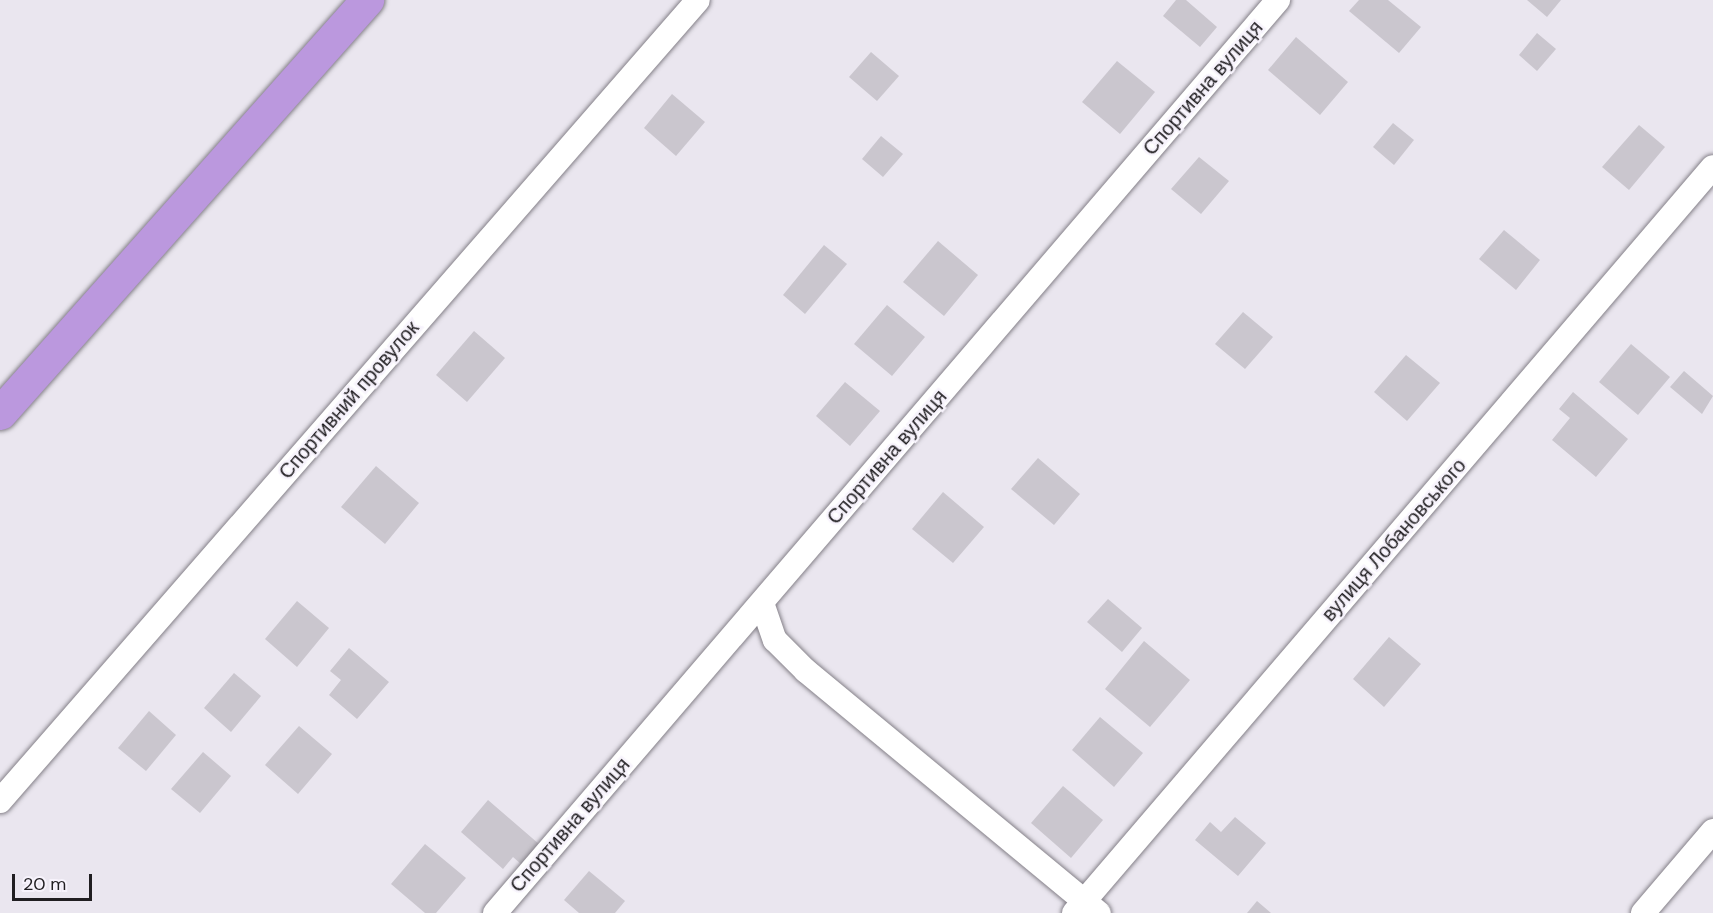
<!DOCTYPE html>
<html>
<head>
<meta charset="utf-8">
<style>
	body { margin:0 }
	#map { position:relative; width:1713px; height:913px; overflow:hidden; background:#eae6ef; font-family:"DM Sans",sans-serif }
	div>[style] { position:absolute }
	.building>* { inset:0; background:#cac6ce }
	.roads { filter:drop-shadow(0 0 2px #848088) drop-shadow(0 0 2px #848088) }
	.street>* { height:24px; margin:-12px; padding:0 12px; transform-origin:12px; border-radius:12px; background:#fff }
	.highway>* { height:33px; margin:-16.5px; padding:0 16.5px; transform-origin:16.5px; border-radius:16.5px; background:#bb98de }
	span { translate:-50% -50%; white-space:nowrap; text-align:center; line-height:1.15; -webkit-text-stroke:5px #f7f3fc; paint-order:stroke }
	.street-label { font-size:20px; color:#201e21 }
	.scale { position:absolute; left:12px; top:874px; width:80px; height:27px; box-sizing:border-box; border:3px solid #201e21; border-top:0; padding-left:8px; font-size:18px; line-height:21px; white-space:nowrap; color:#201e21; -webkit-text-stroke:4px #f7f3fc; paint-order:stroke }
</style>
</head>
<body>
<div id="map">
	<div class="building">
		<i style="clip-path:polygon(1176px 0,1186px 0,1217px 27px,1200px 47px,1163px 16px)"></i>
		<i style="clip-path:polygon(1359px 0,1388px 0,1421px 27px,1399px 53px,1349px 11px)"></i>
		<i style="clip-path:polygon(1527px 0,1561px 0,1547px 17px)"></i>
		<i style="clip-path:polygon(1537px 33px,1556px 49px,1537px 71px,1519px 55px)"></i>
		<i style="clip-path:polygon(1296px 37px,1348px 82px,1320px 115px,1268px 70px)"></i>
		<i style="clip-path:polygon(871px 52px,899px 76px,877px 101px,849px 77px)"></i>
		<i style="clip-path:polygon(1117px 61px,1155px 92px,1120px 134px,1082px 102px)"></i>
		<i style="clip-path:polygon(672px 94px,705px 122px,676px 156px,644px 128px)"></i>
		<i style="clip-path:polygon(1393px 123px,1414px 140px,1394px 165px,1373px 147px)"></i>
		<i style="clip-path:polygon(1639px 125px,1665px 147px,1629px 190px,1602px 167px)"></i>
		<i style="clip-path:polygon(881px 136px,903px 154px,883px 177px,862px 159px)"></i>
		<i style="clip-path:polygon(1199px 157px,1229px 181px,1201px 214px,1171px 189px)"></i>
		<i style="clip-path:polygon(1504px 230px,1540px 260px,1516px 290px,1479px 259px)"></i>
		<i style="clip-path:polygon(938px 241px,978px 275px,944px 316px,903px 282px)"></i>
		<i style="clip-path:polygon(824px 245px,847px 264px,805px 314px,783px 295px)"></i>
		<i style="clip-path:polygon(887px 305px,925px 337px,892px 376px,854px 344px)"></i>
		<i style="clip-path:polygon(1243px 312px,1273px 337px,1245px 369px,1215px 344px)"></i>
		<i style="clip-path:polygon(474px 331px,505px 358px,467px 402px,436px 375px)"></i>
		<i style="clip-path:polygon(1631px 344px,1670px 377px,1638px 415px,1599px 382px)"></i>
		<i style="clip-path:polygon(1406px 355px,1440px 383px,1407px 421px,1374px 392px)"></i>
		<i style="clip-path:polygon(1684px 371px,1713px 396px,1702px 414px,1670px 387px)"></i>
		<i style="clip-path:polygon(845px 382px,880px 411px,850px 446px,816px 416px)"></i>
		<i style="clip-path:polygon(1573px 392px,1628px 439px,1596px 477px,1552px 440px,1570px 418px,1559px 409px)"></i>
		<i style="clip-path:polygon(1038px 458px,1080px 494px,1054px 525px,1011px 489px)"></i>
		<i style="clip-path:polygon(376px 466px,419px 503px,385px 544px,341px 507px)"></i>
		<i style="clip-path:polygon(943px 492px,984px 527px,953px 563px,912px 529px)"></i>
		<i style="clip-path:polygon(1108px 599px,1142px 628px,1122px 652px,1087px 622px)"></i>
		<i style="clip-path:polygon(297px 601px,329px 628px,297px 667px,265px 639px)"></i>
		<i style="clip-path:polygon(1389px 637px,1421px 664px,1384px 707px,1353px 679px)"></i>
		<i style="clip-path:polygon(1144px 641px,1190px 680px,1150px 727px,1105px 689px)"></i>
		<i style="clip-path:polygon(349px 648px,389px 682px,357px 719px,329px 695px,341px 680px,330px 671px)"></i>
		<i style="clip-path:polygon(234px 673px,261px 696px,231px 732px,204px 708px)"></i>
		<i style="clip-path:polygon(149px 711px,176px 735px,146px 771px,118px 748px)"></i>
		<i style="clip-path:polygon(1100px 717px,1143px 753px,1114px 787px,1072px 750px)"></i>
		<i style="clip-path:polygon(299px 726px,332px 754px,298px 794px,265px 765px)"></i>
		<i style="clip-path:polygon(203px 752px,231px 776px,200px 813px,171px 789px)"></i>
		<i style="clip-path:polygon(1063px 786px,1103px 820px,1071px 858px,1031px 823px)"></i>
		<i style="clip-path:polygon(488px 800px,539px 844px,521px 864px,513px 857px,503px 869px,461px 832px)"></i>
		<i style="clip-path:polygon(1235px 817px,1266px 843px,1238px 876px,1195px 840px,1210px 822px,1221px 832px)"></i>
		<i style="clip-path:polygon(425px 844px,466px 878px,436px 913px,425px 913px,391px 884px)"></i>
		<i style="clip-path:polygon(589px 871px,625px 901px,615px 913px,579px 913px,564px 900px)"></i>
		<i style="clip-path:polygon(1257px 901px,1271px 913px,1247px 913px)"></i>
	</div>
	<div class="roads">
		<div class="street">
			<i style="left:762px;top:603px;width:39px;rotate:71deg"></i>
			<i style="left:775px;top:640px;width:44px;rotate:45deg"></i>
			<i style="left:806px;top:671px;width:380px;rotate:39.6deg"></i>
			<i style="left:0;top:801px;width:1062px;rotate:-48.93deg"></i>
			<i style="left:495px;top:913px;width:1203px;rotate:-49.38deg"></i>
			<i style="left:1074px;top:913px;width:982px;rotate:-49.42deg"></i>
			<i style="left:1643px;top:913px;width:108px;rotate:-49.5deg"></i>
		</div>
		<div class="highway">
			<i style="left:0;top:413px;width:553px;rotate:-48.38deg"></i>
		</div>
	</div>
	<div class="street-label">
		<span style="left:1203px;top:88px;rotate:-49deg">Спортивна вулиця</span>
		<span style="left:349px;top:400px;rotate:-49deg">Спортивний провулок</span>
		<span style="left:887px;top:457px;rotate:-49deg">Спортивна вулиця</span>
		<span style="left:1394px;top:540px;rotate:-49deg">вулиця Лобановського</span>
		<span style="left:570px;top:825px;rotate:-49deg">Спортивна вулиця</span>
	</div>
	<div class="scale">20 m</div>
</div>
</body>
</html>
